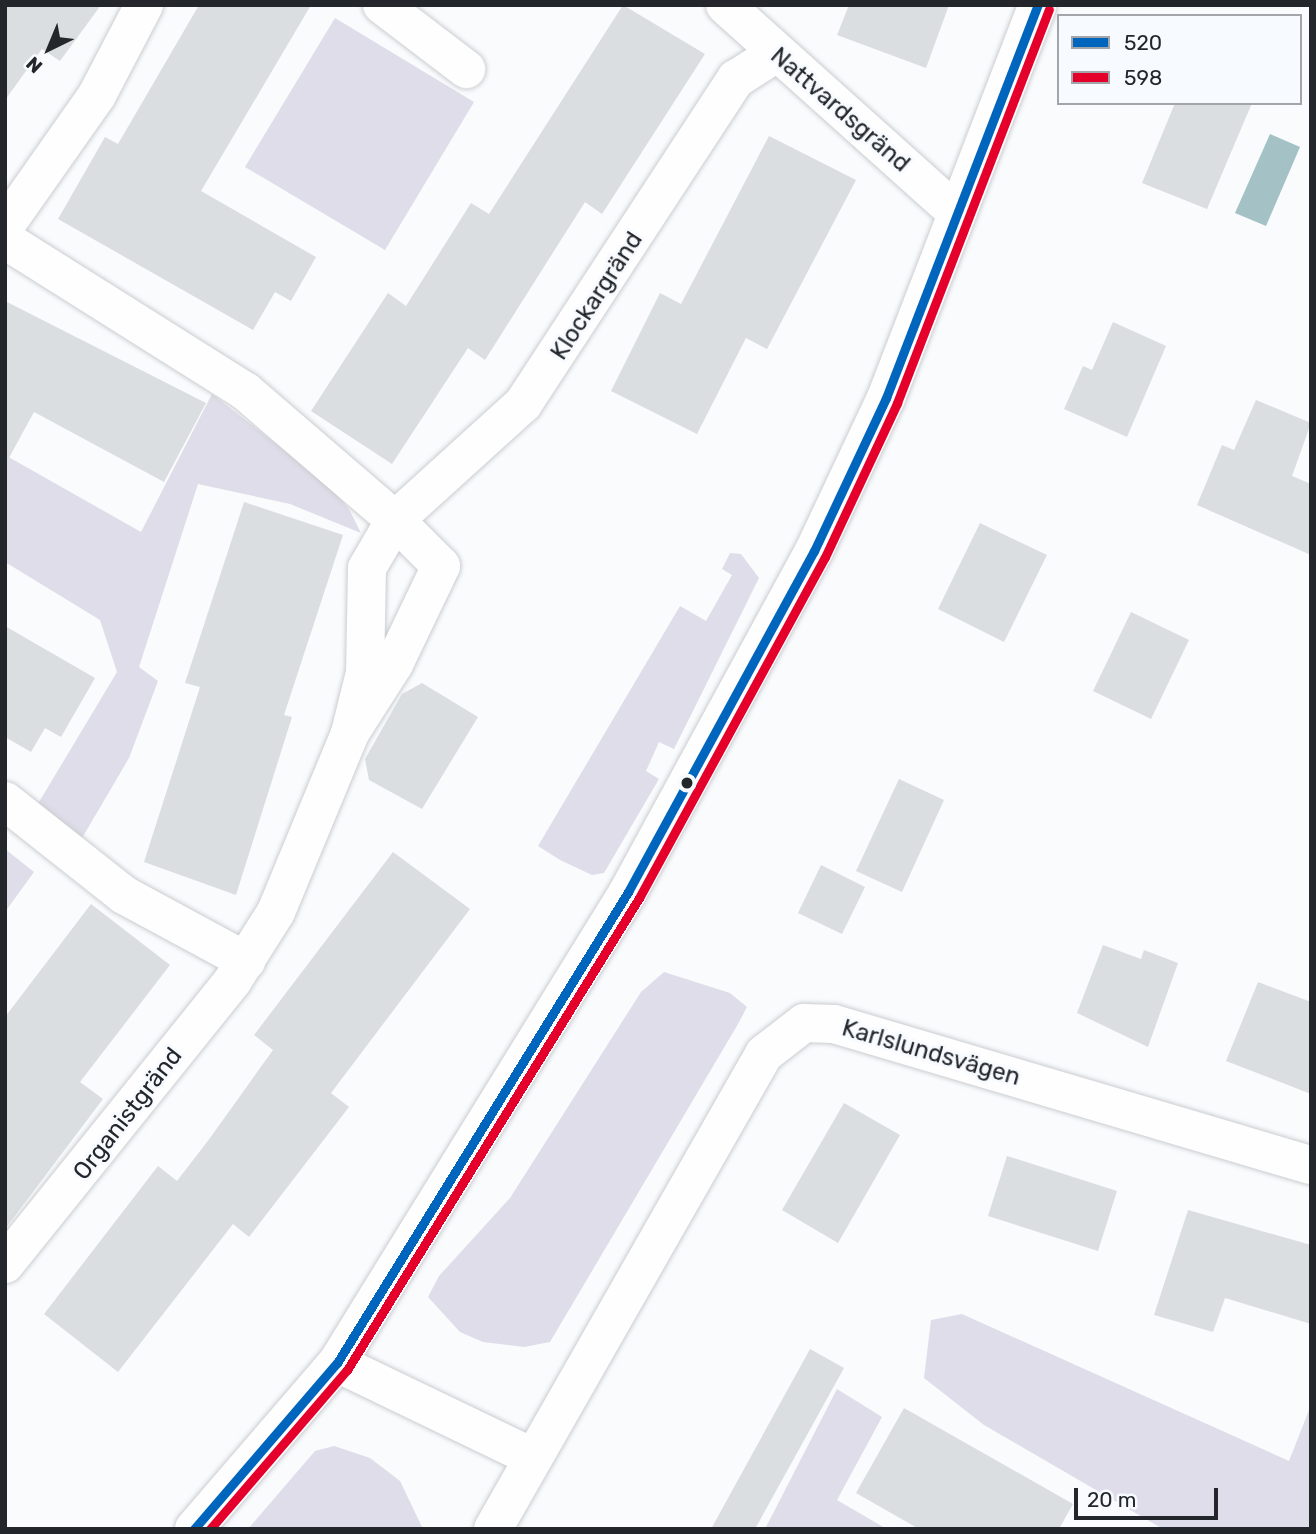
<!DOCTYPE html>
<html>
<head>
<meta charset="utf-8">
<style>
	body { margin:0 }
	#map { position:relative; width:1316px; height:1534px; overflow:hidden; background:#f9fbfd; font-family:Rubik,sans-serif }
	div>[style] { position:absolute }
	.green>* { inset:0; background:#dedde9 }
	.water>* { inset:0; background:#a4c1c6 }
	.building>* { inset:0; background:#dadee0 }
	.roads { filter:drop-shadow(0 0 2px #cbcdd0) drop-shadow(0 0 2px #cbcdd0) }
	.street>* { height:38px; margin:-19px; padding:0 19px; transform-origin:19px; border-radius:19px; background:#fefeff }
	.bus-1>* { height:9px; margin:-4.5px; padding:0 4.5px; transform-origin:4.5px; border-radius:4.5px; background:#0065bd }
	.bus-2>* { height:9px; margin:-4.5px; padding:0 4.5px; transform-origin:4.5px; border-radius:4.5px; background:#e4002b }
	.dots>* { width:19px; height:19px; translate:-50% -50%; box-sizing:border-box; border:4px solid #f7faff; border-radius:50% }
	span { translate:-50% -50%; white-space:nowrap; text-align:center; line-height:1.15; -webkit-text-stroke:6px #f7faff; paint-order:stroke }
	.street-label { font-size:24px; color:#23262a }
	.frame { position:absolute; inset:0; border:7px solid #23262a; pointer-events:none }
	.legend { position:absolute; left:1057px; top:14px; width:245px; height:91px; box-sizing:border-box; background:#f7faff; border:2px solid #a2a5aa; margin:0; padding:9px 12px; list-style:none; font-size:21px; color:#23262a }
	.legend li { display:flex; align-items:center; gap:14px; height:35px }
	.legend b { width:35px; border:2px solid #a2a5aa }
	.north { position:absolute; left:14px; top:14px; width:70px; height:70px; -webkit-text-stroke:5px #f7faff; paint-order:stroke; rotate:223deg; font-size:19px; font-weight:700; line-height:28px; text-align:center; color:#23262a }
	.north::after { content:''; display:block; margin:auto; width:24px; height:32px; background:#23262a; clip-path:polygon(50% 0,100% 100%,50% 72%,0 100%) }
	.scale { position:absolute; left:1074px; top:1488px; width:144px; height:32px; box-sizing:border-box; border:4px solid #23262a; border-top:0; padding-left:9px; font-size:21px; line-height:24px; white-space:nowrap; color:#23262a; -webkit-text-stroke:5px #f7faff; paint-order:stroke }
</style>
</head>
<body>
<div id="map">
	<div class="green">
		<i style="clip-path:polygon(335px 18px,474px 102px,385px 250px,245px 167px)"></i>
		<i style="clip-path:polygon(212px 394px,326px 483px,349px 509px,361px 533px,290px 504px,198px 484px,139px 667px,158px 681px,129px 758px,75px 850px,33px 812px,117px 672px,100px 620px,5px 562px,5px 455px,141px 532px)"></i>
		<i style="clip-path:polygon(730px 553px,741px 554px,759px 578px,674px 749px,659px 742px,646px 771px,659px 779px,604px 873px,592px 875px,560px 860px,538px 846px,680px 606px,706px 621px,732px 575px,722px 569px)"></i>
		<i style="clip-path:polygon(5px 849px,34px 872px,5px 912px)"></i>
		<i style="clip-path:polygon(664px 972px,730px 993px,747px 1007px,738px 1024px,550px 1342px,524px 1347px,483px 1342px,460px 1332px,428px 1297px,439px 1276px,510px 1198px,641px 992px)"></i>
		<i style="clip-path:polygon(962px 1314px,1289px 1461px,1311px 1405px,1311px 1529px,1163px 1529px,984px 1425px,924px 1378px,931px 1320px)"></i>
		<i style="clip-path:polygon(837px 1389px,882px 1417px,837px 1500px,885px 1528px,765px 1529px)"></i>
		<i style="clip-path:polygon(334px 1446px,370px 1458px,400px 1481px,423px 1529px,248px 1529px,315px 1451px)"></i>
	</div>
	<div class="water">
		<i style="clip-path:polygon(1270px 134px,1300px 147px,1266px 226px,1235px 213px)"></i>
	</div>
	<div class="building">
		<i style="clip-path:polygon(5px 5px,101px 5px,60px 61px,42px 49px,5px 100px)"></i>
		<i style="clip-path:polygon(199px 5px,311px 5px,201px 191px,316px 257px,291px 301px,275px 292px,253px 330px,58px 219px,105px 137px,118px 144px)"></i>
		<i style="clip-path:polygon(623px 5px,705px 54px,602px 214px,585px 202px,485px 360px,468px 348px,392px 464px,311px 411px,388px 293px,406px 306px,471px 203px,489px 214px)"></i>
		<i style="clip-path:polygon(849px 5px,949px 5px,926px 68px,837px 35px)"></i>
		<i style="clip-path:polygon(1175px 103px,1252px 103px,1207px 209px,1142px 183px)"></i>
		<i style="clip-path:polygon(769px 136px,856px 180px,767px 349px,746px 338px,697px 434px,611px 391px,660px 293px,681px 304px)"></i>
		<i style="clip-path:polygon(5px 301px,206px 403px,164px 482px,34px 412px,5px 465px)"></i>
		<i style="clip-path:polygon(1113px 322px,1166px 346px,1127px 437px,1064px 409px,1083px 366px,1092px 370px)"></i>
		<i style="clip-path:polygon(1256px 400px,1311px 423px,1292px 476px,1311px 484px,1311px 555px,1197px 505px,1222px 445px,1234px 450px)"></i>
		<i style="clip-path:polygon(244px 502px,343px 535px,284px 715px,292px 717px,236px 895px,144px 862px,200px 687px,185px 683px)"></i>
		<i style="clip-path:polygon(980px 523px,1047px 555px,1004px 642px,938px 609px)"></i>
		<i style="clip-path:polygon(1131px 612px,1189px 640px,1151px 719px,1093px 691px)"></i>
		<i style="clip-path:polygon(5px 626px,95px 678px,61px 737px,45px 728px,31px 752px,5px 737px)"></i>
		<i style="clip-path:polygon(422px 683px,478px 717px,422px 809px,369px 780px,365px 759px,402px 694px)"></i>
		<i style="clip-path:polygon(899px 779px,944px 800px,902px 892px,856px 871px)"></i>
		<i style="clip-path:polygon(393px 852px,470px 909px,331px 1093px,349px 1107px,249px 1237px,233px 1224px,118px 1372px,44px 1314px,158px 1166px,177px 1181px,210px 1138px,273px 1050px,254px 1035px)"></i>
		<i style="clip-path:polygon(821px 865px,865px 887px,842px 934px,798px 913px)"></i>
		<i style="clip-path:polygon(91px 904px,170px 965px,80px 1082px,103px 1099px,5px 1229px,5px 1017px)"></i>
		<i style="clip-path:polygon(1103px 945px,1141px 959px,1144px 950px,1178px 963px,1148px 1047px,1077px 1013px)"></i>
		<i style="clip-path:polygon(1258px 982px,1311px 1002px,1311px 1094px,1226px 1061px)"></i>
		<i style="clip-path:polygon(844px 1103px,900px 1135px,838px 1243px,782px 1210px)"></i>
		<i style="clip-path:polygon(1007px 1156px,1117px 1191px,1098px 1251px,988px 1216px)"></i>
		<i style="clip-path:polygon(1188px 1210px,1311px 1245px,1311px 1324px,1225px 1298px,1213px 1332px,1154px 1315px)"></i>
		<i style="clip-path:polygon(810px 1349px,844px 1368px,755px 1529px,711px 1529px)"></i>
		<i style="clip-path:polygon(904px 1408px,1073px 1504px,1059px 1529px,919px 1529px,856px 1493px)"></i>
	</div>
	<div class="roads">
		<div class="street">
			<i style="left:382px;top:5px;width:106px;rotate:37.3deg"></i>
			<i style="left:725px;top:5px;width:310px;rotate:41.9deg"></i>
			<i style="left:5px;top:226px;width:160px;rotate:-54.9deg"></i>
			<i style="left:97px;top:95px;width:102px;rotate:-62.4deg"></i>
			<i style="left:5px;top:240px;width:284px;rotate:32.2deg"></i>
			<i style="left:245px;top:391px;width:198px;rotate:40.7deg"></i>
			<i style="left:395px;top:520px;width:173px;rotate:-42.2deg"></i>
			<i style="left:523px;top:404px;width:389px;rotate:-56.8deg"></i>
			<i style="left:736px;top:79px;width:46px;rotate:-32.7deg"></i>
			<i style="left:5px;top:801px;width:152px;rotate:38.3deg"></i>
			<i style="left:124px;top:895px;width:139px;rotate:28.4deg"></i>
			<i style="left:5px;top:1264px;width:364px;rotate:-51.2deg"></i>
			<i style="left:233px;top:980px;width:80px;rotate:-57.7deg"></i>
			<i style="left:276px;top:912px;width:194px;rotate:-67.5deg"></i>
			<i style="left:350px;top:733px;width:62px;rotate:-76deg"></i>
			<i style="left:365px;top:673px;width:105px;rotate:-88.9deg"></i>
			<i style="left:367px;top:568px;width:56px;rotate:-59.7deg"></i>
			<i style="left:395px;top:520px;width:65px;rotate:45deg"></i>
			<i style="left:441px;top:566px;width:109px;rotate:115.6deg"></i>
			<i style="left:394px;top:664px;width:82px;rotate:122.5deg"></i>
			<i style="left:337px;top:1363px;width:214px;rotate:25.7deg"></i>
			<i style="left:194px;top:1529px;width:219px;rotate:-49.3deg"></i>
			<i style="left:337px;top:1363px;width:554px;rotate:-58.29deg"></i>
			<i style="left:628px;top:892px;width:388px;rotate:-61.4deg"></i>
			<i style="left:814px;top:551px;width:169px;rotate:-64.8deg"></i>
			<i style="left:886px;top:398px;width:421px;rotate:-68.9deg"></i>
			<i style="left:493px;top:1529px;width:547px;rotate:-60.29deg"></i>
			<i style="left:764px;top:1054px;width:51px;rotate:-37.8deg"></i>
			<i style="left:804px;top:1023px;width:30px;rotate:2deg"></i>
			<i style="left:834px;top:1024px;width:497px;rotate:16.5deg"></i>
		</div>
	</div>
	<div class="bus-1">
		<i style="left:194px;top:1529px;width:219px;rotate:-49.3deg"></i>
		<i style="left:337px;top:1363px;width:554px;rotate:-58.29deg"></i>
		<i style="left:628px;top:892px;width:388px;rotate:-61.4deg"></i>
		<i style="left:814px;top:551px;width:169px;rotate:-64.8deg"></i>
		<i style="left:886px;top:398px;width:421px;rotate:-68.9deg"></i>
	</div>
	<div class="bus-2">
		<i style="left:210px;top:1529px;width:210px;rotate:-49.3deg"></i>
		<i style="left:347px;top:1370px;width:555px;rotate:-58.26deg"></i>
		<i style="left:639px;top:898px;width:388px;rotate:-61.4deg"></i>
		<i style="left:825px;top:557px;width:170px;rotate:-64.9deg"></i>
		<i style="left:897px;top:403px;width:422px;rotate:-68.9deg"></i>
	</div>
	<div class="dots">
		<i style="left:687px;top:783px;background:#23262a"></i>
	</div>
	<div class="street-label">
		<span style="left:840px;top:110px;rotate:41deg">Nattvardsgränd</span>
		<span style="left:597px;top:296px;rotate:-57deg">Klockargränd</span>
		<span style="left:931px;top:1053px;rotate:16deg">Karlslundsvägen</span>
		<span style="left:128px;top:1114px;rotate:-52deg">Organistgränd</span>
	</div>
	<div class="frame"></div>
	<ul class="legend">
	<li><b style="height:9px;background:#0065bd"></b>520</li>
	<li><b style="height:9px;background:#e4002b"></b>598</li>
	</ul>
	<div class="north">N</div>
	<div class="scale">20 m</div>
</div>
</body>
</html>
